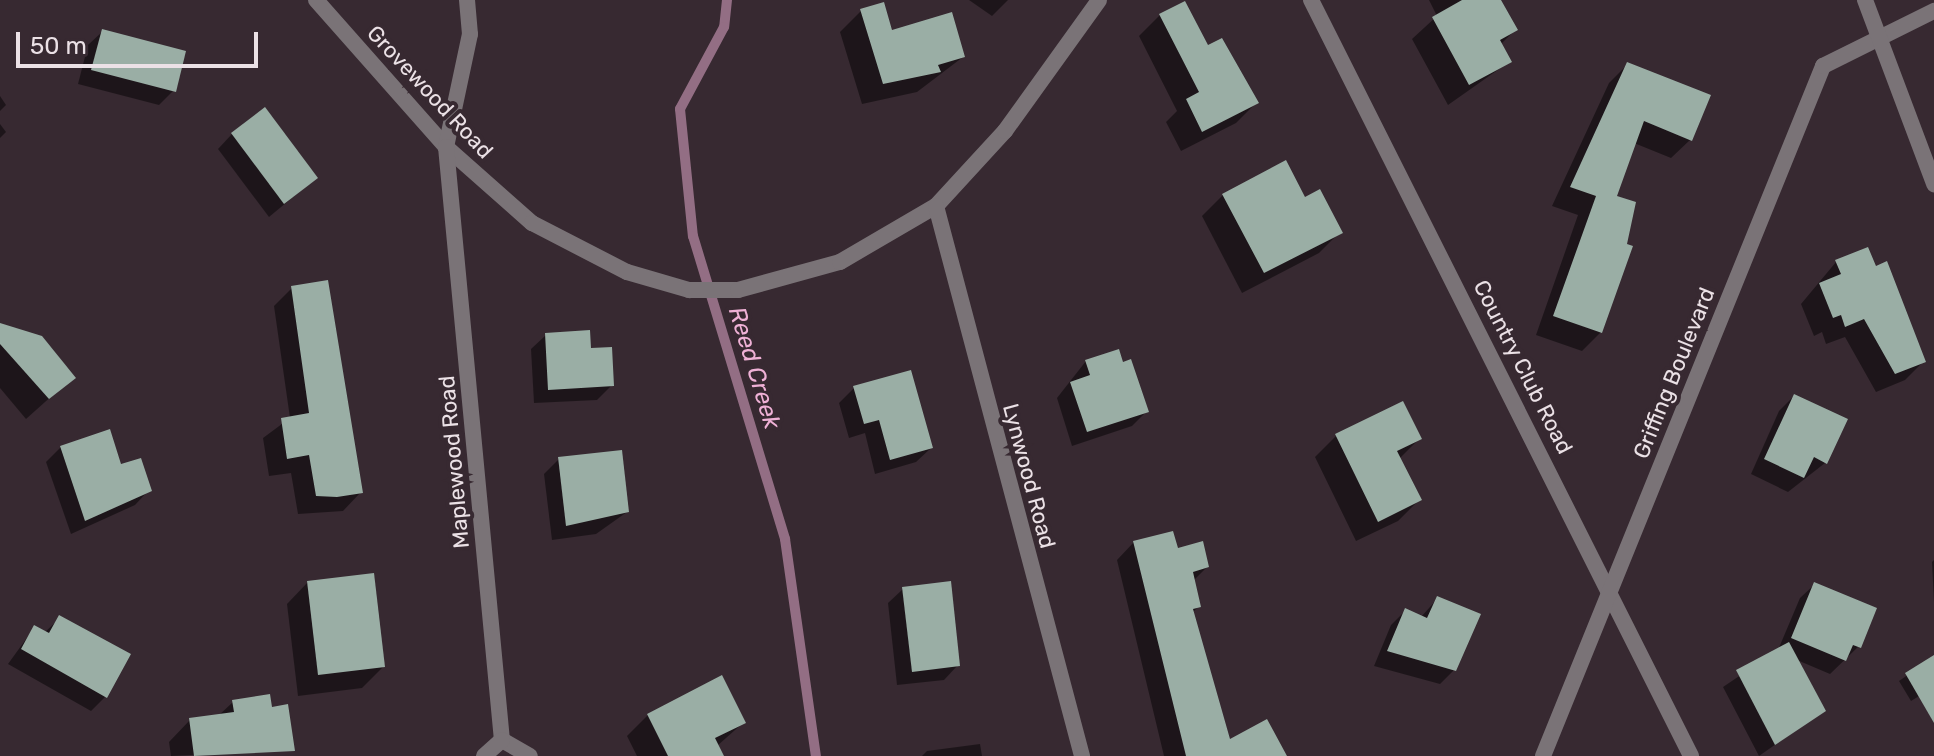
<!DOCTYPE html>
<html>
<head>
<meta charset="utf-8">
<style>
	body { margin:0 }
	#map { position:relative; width:1934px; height:756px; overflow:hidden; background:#372931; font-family:Rubik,sans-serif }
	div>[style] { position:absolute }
	.shadow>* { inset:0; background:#0007 }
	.stream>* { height:10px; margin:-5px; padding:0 5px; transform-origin:5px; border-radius:5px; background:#936e84 }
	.building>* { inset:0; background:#9aaea5 }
	.minor>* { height:16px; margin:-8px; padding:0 8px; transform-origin:8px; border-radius:8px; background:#7a7377 }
	.tertiary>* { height:16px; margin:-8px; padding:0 8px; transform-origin:8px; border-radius:8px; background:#7a7377 }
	span { translate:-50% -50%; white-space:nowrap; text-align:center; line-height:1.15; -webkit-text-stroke:8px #372931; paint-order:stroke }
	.street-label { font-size:22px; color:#ebe1e6 }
	.water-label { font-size:24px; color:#efb1d6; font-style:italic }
	.scale { position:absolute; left:16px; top:32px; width:242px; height:36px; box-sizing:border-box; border:4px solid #ebe1e6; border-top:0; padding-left:10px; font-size:24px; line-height:28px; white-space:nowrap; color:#ebe1e6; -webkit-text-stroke:6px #372931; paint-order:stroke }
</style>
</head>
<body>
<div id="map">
	<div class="shadow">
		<i style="clip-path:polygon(969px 0,1008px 0,992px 16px)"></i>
		<i style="clip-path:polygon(1429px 0,1499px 0,1515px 30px,1500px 45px,1509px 62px,1448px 105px,1412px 39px,1437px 16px)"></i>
		<i style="clip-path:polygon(861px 11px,891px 32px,963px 57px,917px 92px,862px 104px,840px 32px)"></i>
		<i style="clip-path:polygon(1160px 15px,1207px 48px,1257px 102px,1236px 123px,1181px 151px,1166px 122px,1177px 111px,1139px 36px)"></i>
		<i style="clip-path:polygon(103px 31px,174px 90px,159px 105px,78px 84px,88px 45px)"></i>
		<i style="clip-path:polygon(1628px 64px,1690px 140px,1671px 158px,1634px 143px,1615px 197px,1601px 332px,1582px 351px,1536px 335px,1578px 215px,1552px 206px,1609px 83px)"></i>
		<i style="clip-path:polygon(0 96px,6px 105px,0 111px)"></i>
		<i style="clip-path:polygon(0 124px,6px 132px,0 138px)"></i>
		<i style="clip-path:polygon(232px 134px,316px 178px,269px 217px,218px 149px)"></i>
		<i style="clip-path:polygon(1223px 195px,1304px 200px,1340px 232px,1319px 253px,1242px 293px,1202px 216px)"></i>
		<i style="clip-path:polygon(1836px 262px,1924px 361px,1905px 380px,1876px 392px,1845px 337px,1826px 344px,1822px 332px,1814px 336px,1801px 304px)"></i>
		<i style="clip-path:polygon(292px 288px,361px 492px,343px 511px,298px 514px,291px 473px,269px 476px,263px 438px,290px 418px,274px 306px)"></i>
		<i style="clip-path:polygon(0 325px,73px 377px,26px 419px,0 388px)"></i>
		<i style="clip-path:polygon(546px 335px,589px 350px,612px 385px,597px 400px,534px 403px,531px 349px)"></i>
		<i style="clip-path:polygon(1086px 361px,1147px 411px,1132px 426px,1072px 446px,1057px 398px)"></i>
		<i style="clip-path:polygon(854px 388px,931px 448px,916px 462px,875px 474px,865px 433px,849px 438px,839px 403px)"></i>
		<i style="clip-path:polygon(1794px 396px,1825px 463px,1788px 492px,1751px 474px,1779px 411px)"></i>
		<i style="clip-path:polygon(1402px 404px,1419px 439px,1399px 459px,1419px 500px,1398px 521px,1356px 541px,1315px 457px,1336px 436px)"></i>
		<i style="clip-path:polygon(61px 447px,120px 467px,149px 490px,135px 505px,71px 534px,46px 462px)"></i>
		<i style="clip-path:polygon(559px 459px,627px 512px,596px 534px,552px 540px,544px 474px)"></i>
		<i style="clip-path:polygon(1134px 542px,1176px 550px,1207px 567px,1193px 581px,1199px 606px,1192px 613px,1229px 742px,1279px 756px,1164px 756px,1117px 560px)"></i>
		<i style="clip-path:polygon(1934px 560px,1934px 602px,1932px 562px)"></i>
		<i style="clip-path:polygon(308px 582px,383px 667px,362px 688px,298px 696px,287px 604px)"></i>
		<i style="clip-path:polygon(1815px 584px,1859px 646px,1830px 674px,1797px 660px,1823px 711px,1759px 756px,1723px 687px,1778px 650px,1800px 598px)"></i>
		<i style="clip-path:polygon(903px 589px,958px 665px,944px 680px,897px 685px,888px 603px)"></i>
		<i style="clip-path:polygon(1438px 598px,1454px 670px,1440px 684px,1374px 666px,1391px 625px,1406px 610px,1421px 617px)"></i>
		<i style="clip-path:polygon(60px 618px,105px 697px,91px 711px,8px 664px,34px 628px,44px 633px)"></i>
		<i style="clip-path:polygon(1934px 657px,1934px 687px,1911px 701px,1899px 681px)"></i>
		<i style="clip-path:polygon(233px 702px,270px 709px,293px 750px,171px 756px,169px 742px,190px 720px,218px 716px)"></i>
		<i style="clip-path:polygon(648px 715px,744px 722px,717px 746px,722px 756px,637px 756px,627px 736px)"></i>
		<i style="clip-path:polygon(980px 744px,982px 756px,922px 756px,927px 751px)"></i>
	</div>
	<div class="stream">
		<i style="left:727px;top:0;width:27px;rotate:96deg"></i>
		<i style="left:724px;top:27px;width:93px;rotate:118.2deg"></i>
		<i style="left:680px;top:109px;width:128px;rotate:84.2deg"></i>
		<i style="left:693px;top:236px;width:317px;rotate:73.1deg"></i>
		<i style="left:785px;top:539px;width:219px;rotate:81.9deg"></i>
	</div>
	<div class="building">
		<i style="clip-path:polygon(1462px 0,1501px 0,1518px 30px,1500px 40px,1512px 62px,1469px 85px,1432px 17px)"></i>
		<i style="clip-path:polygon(1185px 1px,1208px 45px,1222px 38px,1259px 103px,1202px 132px,1186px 99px,1199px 92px,1159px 14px)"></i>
		<i style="clip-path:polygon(884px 2px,892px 30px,952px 12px,965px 57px,938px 65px,941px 72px,883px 84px,860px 9px)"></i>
		<i style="clip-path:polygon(102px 29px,186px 51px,176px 92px,91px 70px)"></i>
		<i style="clip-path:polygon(1627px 62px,1711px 95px,1692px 141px,1644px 121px,1617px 196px,1636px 202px,1627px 244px,1633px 246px,1602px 333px,1553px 316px,1596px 196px,1570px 187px)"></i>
		<i style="clip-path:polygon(265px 107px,318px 178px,284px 204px,231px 133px)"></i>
		<i style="clip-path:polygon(1286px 160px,1305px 197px,1320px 189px,1343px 233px,1264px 273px,1222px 194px)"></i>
		<i style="clip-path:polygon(1868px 247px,1876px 266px,1887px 261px,1926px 362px,1895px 374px,1864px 319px,1845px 327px,1841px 315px,1833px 318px,1819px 283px,1841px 274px,1835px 260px)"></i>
		<i style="clip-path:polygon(328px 280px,363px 493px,337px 497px,316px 496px,309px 455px,287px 459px,281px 418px,309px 413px,291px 286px)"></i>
		<i style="clip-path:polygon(0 323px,42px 336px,76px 378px,49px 399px,0 344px)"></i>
		<i style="clip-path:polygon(590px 330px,591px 348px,612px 347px,614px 386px,548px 390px,545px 333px)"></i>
		<i style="clip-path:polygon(1119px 349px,1123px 362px,1131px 359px,1149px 412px,1087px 432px,1070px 382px,1090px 375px,1085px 360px)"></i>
		<i style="clip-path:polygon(911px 370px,933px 448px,890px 460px,879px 420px,864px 424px,853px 386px)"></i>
		<i style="clip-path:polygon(1794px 394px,1848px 419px,1827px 464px,1814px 457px,1804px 478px,1764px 459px)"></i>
		<i style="clip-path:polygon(1403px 401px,1422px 439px,1397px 451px,1422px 500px,1378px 522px,1335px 434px)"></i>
		<i style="clip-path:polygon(110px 429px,121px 464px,141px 458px,152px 491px,85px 521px,60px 446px)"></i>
		<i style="clip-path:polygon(622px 450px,629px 512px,566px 526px,558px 457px)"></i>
		<i style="clip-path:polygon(1173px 531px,1178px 548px,1203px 541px,1209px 567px,1193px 572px,1201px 607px,1193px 609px,1230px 739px,1267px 719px,1287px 756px,1186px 756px,1133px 541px)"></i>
		<i style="clip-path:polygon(374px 573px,385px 667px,318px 675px,307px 581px)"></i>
		<i style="clip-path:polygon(951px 581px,960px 666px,912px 672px,902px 587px)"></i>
		<i style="clip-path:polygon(1814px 582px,1877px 608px,1861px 648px,1853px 645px,1846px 661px,1791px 638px)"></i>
		<i style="clip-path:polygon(1437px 596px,1481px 614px,1456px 671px,1387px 651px,1405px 608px,1427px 618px)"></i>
		<i style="clip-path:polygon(59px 615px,131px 654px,107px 698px,21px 649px,34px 625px,49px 633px)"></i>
		<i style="clip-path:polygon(1789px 642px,1826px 711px,1775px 745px,1736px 670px)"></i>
		<i style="clip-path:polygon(1934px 655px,1934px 723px,1905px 673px)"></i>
		<i style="clip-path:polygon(722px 675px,746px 723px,715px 738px,724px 756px,668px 756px,647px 714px)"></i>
		<i style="clip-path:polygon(270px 694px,272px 707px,288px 704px,295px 751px,194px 756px,189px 718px,234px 712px,232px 700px)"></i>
	</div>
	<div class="minor">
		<i style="left:316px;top:0;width:196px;rotate:48.5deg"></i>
		<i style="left:446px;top:147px;width:115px;rotate:41.5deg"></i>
		<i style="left:532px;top:223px;width:107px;rotate:27.3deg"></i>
		<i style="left:627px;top:272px;width:65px;rotate:16.2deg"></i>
		<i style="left:689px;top:290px;width:49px"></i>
		<i style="left:738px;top:290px;width:106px;rotate:-15.4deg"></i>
		<i style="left:840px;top:262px;width:111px;rotate:-30.3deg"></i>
		<i style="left:936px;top:206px;width:102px;rotate:-47.4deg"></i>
		<i style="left:1005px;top:131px;width:161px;rotate:-54.3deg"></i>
		<i style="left:467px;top:0;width:34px;rotate:85deg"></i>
		<i style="left:470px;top:34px;width:116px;rotate:102deg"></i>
		<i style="left:446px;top:147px;width:596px;rotate:84.61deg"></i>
		<i style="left:502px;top:740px;width:32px;rotate:30deg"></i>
		<i style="left:1311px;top:0;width:846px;rotate:63.31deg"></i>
		<i style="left:936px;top:206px;width:569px;rotate:75.13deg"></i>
		<i style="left:484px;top:756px;width:24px;rotate:-42deg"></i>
		<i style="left:1543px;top:756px;width:745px;rotate:-67.91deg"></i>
		<i style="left:1823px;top:66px;width:124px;rotate:-26.4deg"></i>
	</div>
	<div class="tertiary">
		<i style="left:1865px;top:0;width:197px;rotate:69.4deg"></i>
	</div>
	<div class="street-label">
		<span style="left:430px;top:92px;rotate:47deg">Grovewood Road</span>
		<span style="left:1523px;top:367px;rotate:63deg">Country Club Road</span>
		<span style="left:1674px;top:373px;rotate:-68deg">Griffing Boulevard</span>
		<span style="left:454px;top:462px;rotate:-95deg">Maplewood Road</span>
		<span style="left:1029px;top:476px;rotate:75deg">Lynwood Road</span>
	</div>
	<div class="water-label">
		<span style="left:754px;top:368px;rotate:73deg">Reed Creek</span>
	</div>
	<div class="scale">50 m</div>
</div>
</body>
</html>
